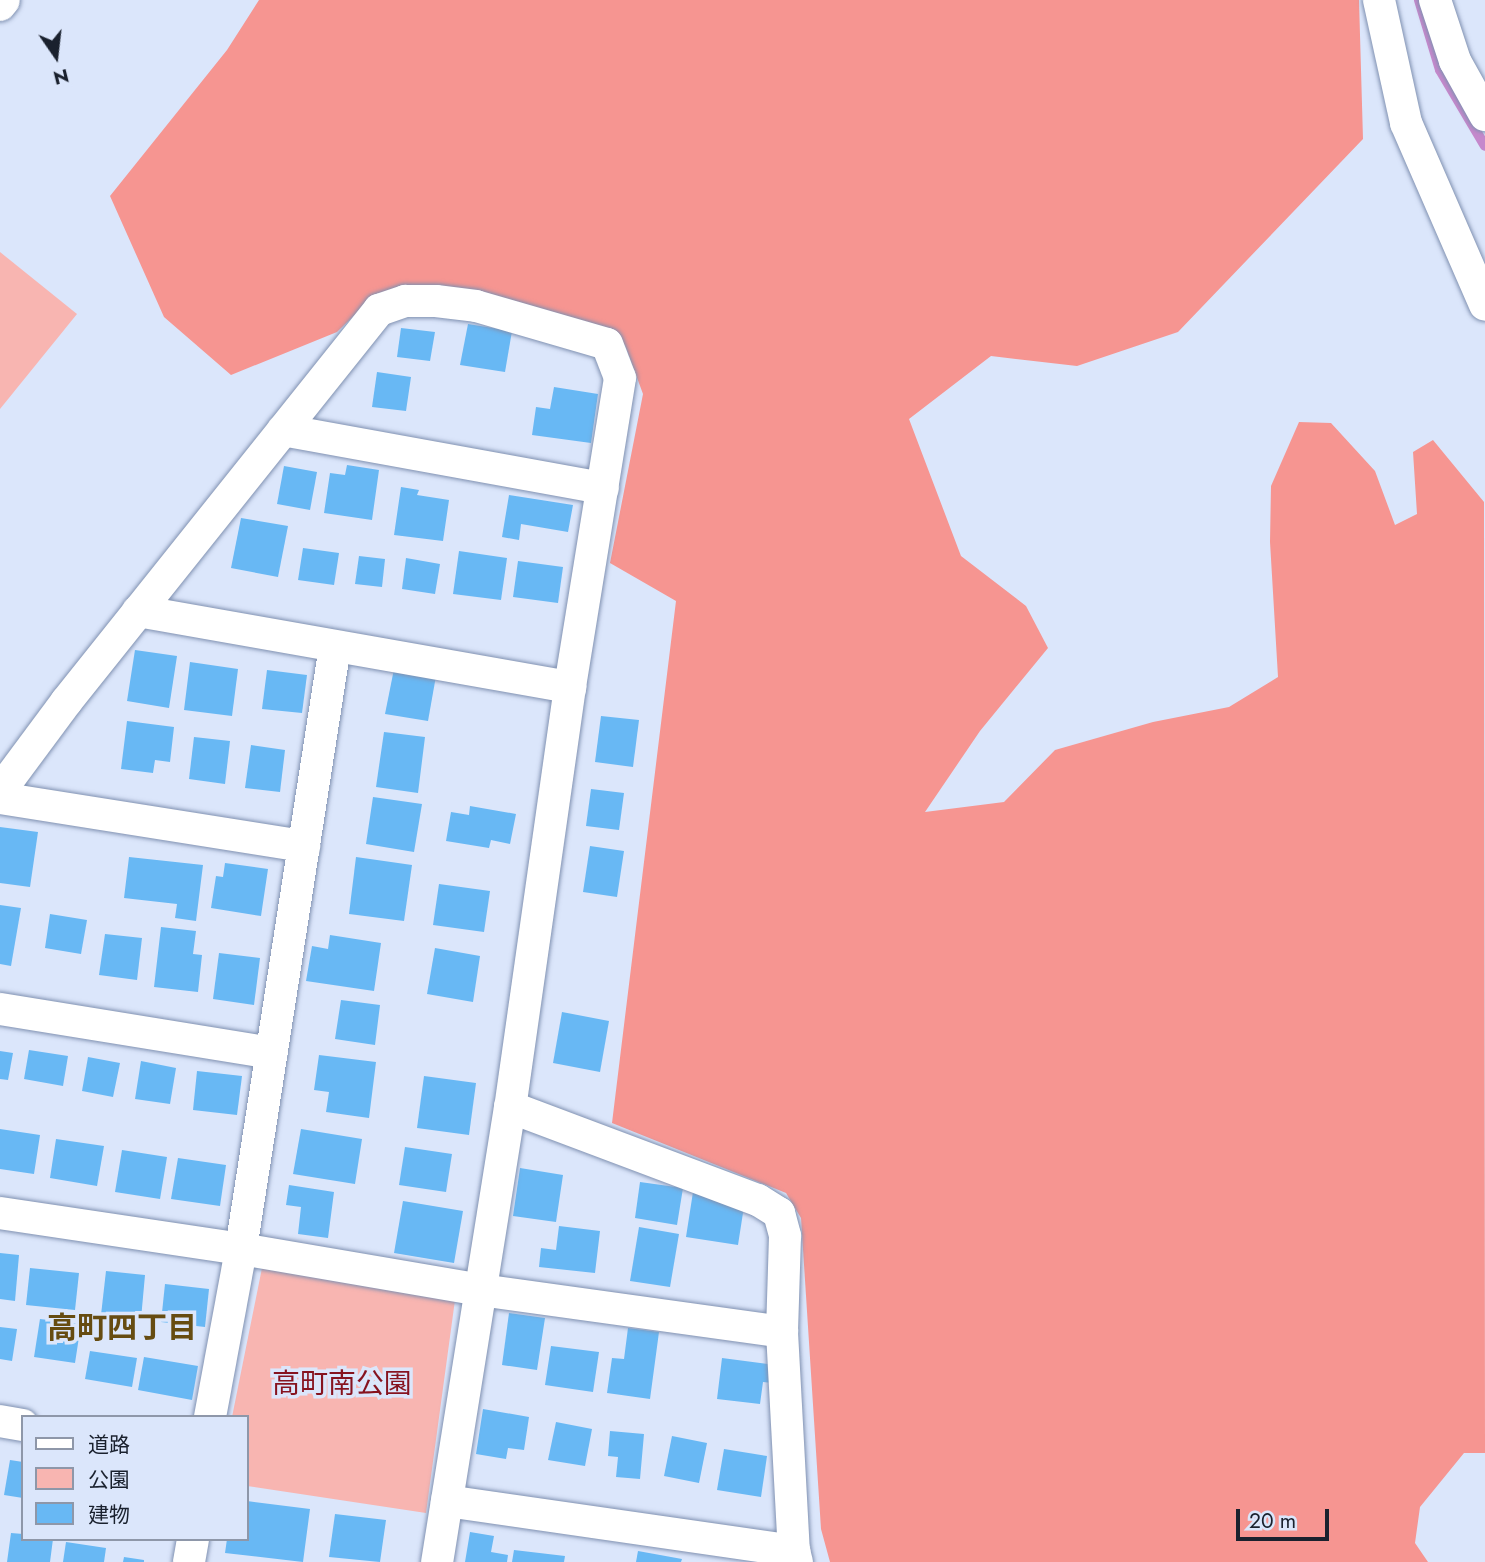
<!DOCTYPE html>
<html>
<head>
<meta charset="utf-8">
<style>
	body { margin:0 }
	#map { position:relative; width:1485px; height:1562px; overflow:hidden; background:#dbe6fb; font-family:Jost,"Noto Sans JP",sans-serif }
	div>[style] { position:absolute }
	.green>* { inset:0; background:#f8b5b1 }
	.forest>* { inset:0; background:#f69591 }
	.stream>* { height:10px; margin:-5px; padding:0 5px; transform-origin:5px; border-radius:5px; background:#c588cc }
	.building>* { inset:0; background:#68b8f4 }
	.roads { filter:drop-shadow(0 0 2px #8091b1) drop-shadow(0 0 2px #8091b1) }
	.minor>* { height:32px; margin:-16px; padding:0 16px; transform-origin:16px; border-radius:16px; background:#fff }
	span { translate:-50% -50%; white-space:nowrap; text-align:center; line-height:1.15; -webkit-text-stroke:7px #dbe6fb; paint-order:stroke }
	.park-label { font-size:28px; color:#86131f }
	.neighbourhood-label { font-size:30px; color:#664c11; font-weight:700 }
	.legend { position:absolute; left:21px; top:1415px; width:228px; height:126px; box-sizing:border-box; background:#dbe6fb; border:2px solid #8e97a9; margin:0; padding:9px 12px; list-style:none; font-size:21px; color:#1a212e }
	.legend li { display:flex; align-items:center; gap:14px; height:35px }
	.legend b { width:35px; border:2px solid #8e97a9 }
	.north { position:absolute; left:21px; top:21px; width:70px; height:70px; -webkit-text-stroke:5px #dbe6fb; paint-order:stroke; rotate:166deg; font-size:19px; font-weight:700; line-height:28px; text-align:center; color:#1a212e }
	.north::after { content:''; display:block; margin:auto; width:24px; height:32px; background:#1a212e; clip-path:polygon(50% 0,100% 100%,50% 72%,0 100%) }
	.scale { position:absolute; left:1236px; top:1509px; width:93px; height:32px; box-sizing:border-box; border:4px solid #1a212e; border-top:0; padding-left:9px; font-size:21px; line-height:24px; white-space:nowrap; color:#1a212e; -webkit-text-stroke:5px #dbe6fb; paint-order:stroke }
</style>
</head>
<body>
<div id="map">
	<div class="green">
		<i style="clip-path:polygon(0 252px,77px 314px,0 409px)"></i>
		<i style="clip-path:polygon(262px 1268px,455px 1300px,426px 1513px,247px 1486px,247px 1417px,232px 1417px)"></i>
	</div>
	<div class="forest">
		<i style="clip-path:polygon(259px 0,1359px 0,1363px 139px,1178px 332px,1077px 366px,991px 356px,909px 419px,961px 556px,1026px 606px,1048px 648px,980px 731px,925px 812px,1004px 802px,1055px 750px,1153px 722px,1229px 707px,1278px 677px,1270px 542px,1271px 486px,1299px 422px,1331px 423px,1375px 471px,1395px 525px,1417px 514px,1413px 452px,1433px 440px,1484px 502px,1485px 1453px,1464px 1453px,1420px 1507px,1415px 1543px,1428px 1562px,830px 1562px,821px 1529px,801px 1218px,786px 1193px,612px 1123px,676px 601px,610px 563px,643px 394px,625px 345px,592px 326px,370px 300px,337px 332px,231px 375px,164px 317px,110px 196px,227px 50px)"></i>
	</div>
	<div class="stream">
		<i style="left:1419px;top:0;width:73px;rotate:73.3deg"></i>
		<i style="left:1440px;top:70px;width:88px;rotate:59.4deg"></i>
	</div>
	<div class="building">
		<i style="clip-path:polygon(468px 324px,512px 331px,505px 372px,460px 365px)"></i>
		<i style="clip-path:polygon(401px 328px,435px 332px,430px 361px,397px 357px)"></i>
		<i style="clip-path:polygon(377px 372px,411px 377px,406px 411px,372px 407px)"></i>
		<i style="clip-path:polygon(554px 387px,598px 394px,591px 443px,532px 435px,536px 407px,550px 409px)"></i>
		<i style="clip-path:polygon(347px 465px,379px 470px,372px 520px,324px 513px,330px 473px,345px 475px)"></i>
		<i style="clip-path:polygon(284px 466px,317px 472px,310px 510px,277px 504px)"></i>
		<i style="clip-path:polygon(401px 487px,419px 490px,417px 495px,449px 500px,443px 541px,394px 535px)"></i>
		<i style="clip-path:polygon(509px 495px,573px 505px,568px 532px,521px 524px,519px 540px,502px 537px)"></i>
		<i style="clip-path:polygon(241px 518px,288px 526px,278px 577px,231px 568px)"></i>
		<i style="clip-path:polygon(303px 548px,339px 553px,334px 585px,298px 580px)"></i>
		<i style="clip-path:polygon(459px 551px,507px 558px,501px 600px,453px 594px)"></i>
		<i style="clip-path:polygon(359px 556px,385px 559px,382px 587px,355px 584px)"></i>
		<i style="clip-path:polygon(406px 558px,440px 564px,435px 594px,402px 589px)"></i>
		<i style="clip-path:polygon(518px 561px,563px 567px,558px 603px,513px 597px)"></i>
		<i style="clip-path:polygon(135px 650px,177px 656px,169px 708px,127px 701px)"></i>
		<i style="clip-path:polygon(190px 662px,238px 669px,232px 716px,184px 710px)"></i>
		<i style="clip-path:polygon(394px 669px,436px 676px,428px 721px,385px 714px)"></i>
		<i style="clip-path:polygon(267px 670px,307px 675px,302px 713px,262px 709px)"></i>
		<i style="clip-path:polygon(601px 716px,639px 720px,633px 767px,595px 762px)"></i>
		<i style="clip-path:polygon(127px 721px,174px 727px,170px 762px,155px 760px,153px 773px,121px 769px)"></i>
		<i style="clip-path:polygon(384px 732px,425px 737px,418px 793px,376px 787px)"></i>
		<i style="clip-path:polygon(194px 737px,230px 741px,225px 784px,189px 779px)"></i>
		<i style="clip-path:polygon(251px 745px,285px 750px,280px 792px,245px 788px)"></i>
		<i style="clip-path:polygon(591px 789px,624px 793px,619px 830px,586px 826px)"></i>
		<i style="clip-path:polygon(373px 797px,422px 804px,414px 852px,366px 844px)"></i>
		<i style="clip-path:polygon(470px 806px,516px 814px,510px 844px,491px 840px,489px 848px,446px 841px,451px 812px,469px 815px)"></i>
		<i style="clip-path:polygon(0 827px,38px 832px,30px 887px,0 883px)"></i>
		<i style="clip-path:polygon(590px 846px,624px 851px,617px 897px,583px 892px)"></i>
		<i style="clip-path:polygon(129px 857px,203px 865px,196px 921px,175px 918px,177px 904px,124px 898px)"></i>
		<i style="clip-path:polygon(356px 857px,412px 865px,404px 921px,349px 914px)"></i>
		<i style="clip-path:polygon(225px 863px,268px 869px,261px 916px,211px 908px,216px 876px,223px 877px)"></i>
		<i style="clip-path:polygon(439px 884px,490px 891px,484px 932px,433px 925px)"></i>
		<i style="clip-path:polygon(0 905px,21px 908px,11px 966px,0 964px)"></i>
		<i style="clip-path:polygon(50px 914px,87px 920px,81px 954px,45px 948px)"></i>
		<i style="clip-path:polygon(161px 927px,196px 931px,193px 954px,202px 955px,198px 992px,154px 987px)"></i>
		<i style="clip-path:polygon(105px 934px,142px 938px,137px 980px,99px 975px)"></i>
		<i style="clip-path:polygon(330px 935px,381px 943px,374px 991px,306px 981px,312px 946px,328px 949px)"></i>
		<i style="clip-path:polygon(435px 948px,480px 956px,473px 1002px,427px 994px)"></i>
		<i style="clip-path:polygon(219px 953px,260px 958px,254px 1005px,213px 999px)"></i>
		<i style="clip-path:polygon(341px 1000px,380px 1005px,375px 1045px,335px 1039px)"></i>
		<i style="clip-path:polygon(562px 1012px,609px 1021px,600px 1072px,553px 1063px)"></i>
		<i style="clip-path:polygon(29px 1050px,68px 1056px,63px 1086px,24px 1079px)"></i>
		<i style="clip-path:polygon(0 1051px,13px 1053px,8px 1080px,0 1079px)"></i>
		<i style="clip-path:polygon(319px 1055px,376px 1062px,369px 1118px,326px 1112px,329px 1092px,314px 1090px)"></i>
		<i style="clip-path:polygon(88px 1057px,120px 1063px,113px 1097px,82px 1091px)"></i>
		<i style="clip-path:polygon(141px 1061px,176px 1068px,170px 1104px,135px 1099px)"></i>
		<i style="clip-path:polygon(197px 1071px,242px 1076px,237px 1115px,193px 1110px)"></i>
		<i style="clip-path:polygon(424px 1076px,476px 1083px,469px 1135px,417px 1128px)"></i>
		<i style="clip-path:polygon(0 1129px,40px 1135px,34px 1174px,0 1169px)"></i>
		<i style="clip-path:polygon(301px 1129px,362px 1139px,355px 1184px,293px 1174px)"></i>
		<i style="clip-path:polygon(56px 1139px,104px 1146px,97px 1186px,50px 1178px)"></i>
		<i style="clip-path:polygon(405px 1147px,452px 1154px,446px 1192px,399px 1185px)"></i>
		<i style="clip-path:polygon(122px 1150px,167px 1157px,160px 1199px,115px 1192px)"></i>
		<i style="clip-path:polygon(178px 1158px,226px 1165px,220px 1206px,171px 1199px)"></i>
		<i style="clip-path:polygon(520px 1168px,563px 1175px,556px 1222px,513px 1216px)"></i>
		<i style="clip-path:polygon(640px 1182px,683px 1188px,677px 1225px,635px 1218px)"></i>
		<i style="clip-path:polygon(289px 1185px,334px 1192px,328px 1238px,298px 1234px,301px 1207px,286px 1205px)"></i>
		<i style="clip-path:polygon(693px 1192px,745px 1200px,738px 1245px,686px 1237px)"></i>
		<i style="clip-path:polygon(403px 1201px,463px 1211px,454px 1263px,394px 1253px)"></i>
		<i style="clip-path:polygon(559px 1226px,600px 1231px,595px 1273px,539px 1267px,541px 1248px,556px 1250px)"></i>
		<i style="clip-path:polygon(639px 1227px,679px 1234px,670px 1287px,630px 1281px)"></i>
		<i style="clip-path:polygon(0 1253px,19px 1255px,15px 1301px,0 1299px)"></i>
		<i style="clip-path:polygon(30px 1268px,79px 1273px,75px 1310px,26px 1305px)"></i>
		<i style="clip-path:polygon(106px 1271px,145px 1275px,141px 1319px,101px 1315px)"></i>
		<i style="clip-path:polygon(165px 1284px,209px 1289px,205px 1327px,161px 1322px)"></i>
		<i style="clip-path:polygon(509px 1313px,545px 1318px,537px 1370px,502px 1365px)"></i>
		<i style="clip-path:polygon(40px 1319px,81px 1324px,75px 1363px,34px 1357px)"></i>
		<i style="clip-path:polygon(0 1327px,17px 1329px,12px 1361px,0 1359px)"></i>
		<i style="clip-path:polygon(628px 1328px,659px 1332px,650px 1399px,607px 1393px,612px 1358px,624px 1359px)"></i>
		<i style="clip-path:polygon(551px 1346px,599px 1352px,593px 1392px,545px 1385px)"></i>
		<i style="clip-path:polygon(90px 1351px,137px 1358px,132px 1387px,85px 1379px)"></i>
		<i style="clip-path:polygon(144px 1357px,198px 1366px,192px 1400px,138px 1390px)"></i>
		<i style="clip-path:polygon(722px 1358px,775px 1365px,773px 1383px,763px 1382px,760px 1404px,717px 1399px)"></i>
		<i style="clip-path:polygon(483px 1409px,529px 1417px,524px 1450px,508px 1448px,506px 1459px,476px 1454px)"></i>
		<i style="clip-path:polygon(556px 1422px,592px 1429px,585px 1466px,548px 1460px)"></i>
		<i style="clip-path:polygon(610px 1431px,644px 1434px,640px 1479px,616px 1477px,618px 1457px,608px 1456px)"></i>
		<i style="clip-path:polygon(672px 1436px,707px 1443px,699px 1483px,664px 1476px)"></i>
		<i style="clip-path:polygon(724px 1449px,767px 1456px,761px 1497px,717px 1490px)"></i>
		<i style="clip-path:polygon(10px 1460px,23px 1462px,23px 1498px,4px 1495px)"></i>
		<i style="clip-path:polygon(247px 1501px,310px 1509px,303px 1562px,225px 1553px,227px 1539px,247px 1539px)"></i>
		<i style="clip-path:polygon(335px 1514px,386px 1520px,380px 1562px,329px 1557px)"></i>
		<i style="clip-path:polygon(470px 1532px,494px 1536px,491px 1552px,508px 1555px,507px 1562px,465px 1562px)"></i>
		<i style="clip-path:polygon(11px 1533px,23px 1534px,23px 1539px,53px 1539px,50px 1562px,7px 1562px)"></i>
		<i style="clip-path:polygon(66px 1542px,106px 1548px,104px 1562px,63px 1562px)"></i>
		<i style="clip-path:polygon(514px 1550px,565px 1556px,564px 1562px,512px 1562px)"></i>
		<i style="clip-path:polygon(638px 1551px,682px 1559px,681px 1562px,636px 1562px)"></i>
		<i style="clip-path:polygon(124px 1557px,144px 1560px,144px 1562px,123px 1562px)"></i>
	</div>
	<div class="roads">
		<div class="minor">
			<i style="left:1379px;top:0;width:126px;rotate:77.6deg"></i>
			<i style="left:1406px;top:123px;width:198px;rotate:66.5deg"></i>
			<i style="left:1435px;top:0;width:64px;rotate:71.8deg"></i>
			<i style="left:1455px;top:61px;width:62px;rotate:60.9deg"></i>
			<i style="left:0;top:5px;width:6px;rotate:-51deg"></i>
			<i style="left:283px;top:430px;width:325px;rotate:10.3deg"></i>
			<i style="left:138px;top:611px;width:439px;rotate:10deg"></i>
			<i style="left:0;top:791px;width:111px;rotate:-53.4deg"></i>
			<i style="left:66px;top:702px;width:502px;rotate:-51.39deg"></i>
			<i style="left:379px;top:310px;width:28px;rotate:-19deg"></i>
			<i style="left:405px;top:301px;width:31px"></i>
			<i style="left:436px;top:301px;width:40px;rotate:7.1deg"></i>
			<i style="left:476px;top:306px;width:136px;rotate:16.2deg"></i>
			<i style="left:607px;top:344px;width:36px;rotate:69deg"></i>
			<i style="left:620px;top:378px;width:313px;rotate:99.2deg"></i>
			<i style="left:570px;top:687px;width:424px;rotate:98.1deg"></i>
			<i style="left:510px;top:1107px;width:461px;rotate:99.1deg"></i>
			<i style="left:0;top:798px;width:308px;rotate:9deg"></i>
			<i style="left:0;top:1009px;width:275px;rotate:9.2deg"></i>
			<i style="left:510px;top:1107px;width:265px;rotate:20.6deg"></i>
			<i style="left:758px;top:1200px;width:25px;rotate:32deg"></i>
			<i style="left:779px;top:1213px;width:24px;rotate:75deg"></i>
			<i style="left:785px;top:1236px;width:96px;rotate:91.8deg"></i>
			<i style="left:782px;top:1332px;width:219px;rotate:86.9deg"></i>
			<i style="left:794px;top:1551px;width:11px;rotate:75deg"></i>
			<i style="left:0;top:1213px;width:244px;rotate:8.5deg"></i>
			<i style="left:241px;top:1249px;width:243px;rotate:9.7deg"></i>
			<i style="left:481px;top:1290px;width:304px;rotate:7.9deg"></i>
			<i style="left:210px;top:1417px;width:171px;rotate:-79.5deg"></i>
			<i style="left:241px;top:1249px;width:610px;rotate:-81.14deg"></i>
			<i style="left:0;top:1421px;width:23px;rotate:10deg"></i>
			<i style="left:447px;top:1501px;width:351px;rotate:8.2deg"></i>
			<i style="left:189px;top:1562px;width:23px;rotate:-80deg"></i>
		</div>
	</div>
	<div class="park-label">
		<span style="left:342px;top:1384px">高町南公園</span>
	</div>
	<div class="neighbourhood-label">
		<span style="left:122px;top:1328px">高町四丁目</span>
	</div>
	<ul class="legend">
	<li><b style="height:9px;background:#fff"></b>道路</li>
	<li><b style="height:19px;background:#f8b5b1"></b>公園</li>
	<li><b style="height:19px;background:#68b8f4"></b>建物</li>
	</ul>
	<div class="north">N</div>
	<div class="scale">20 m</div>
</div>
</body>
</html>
